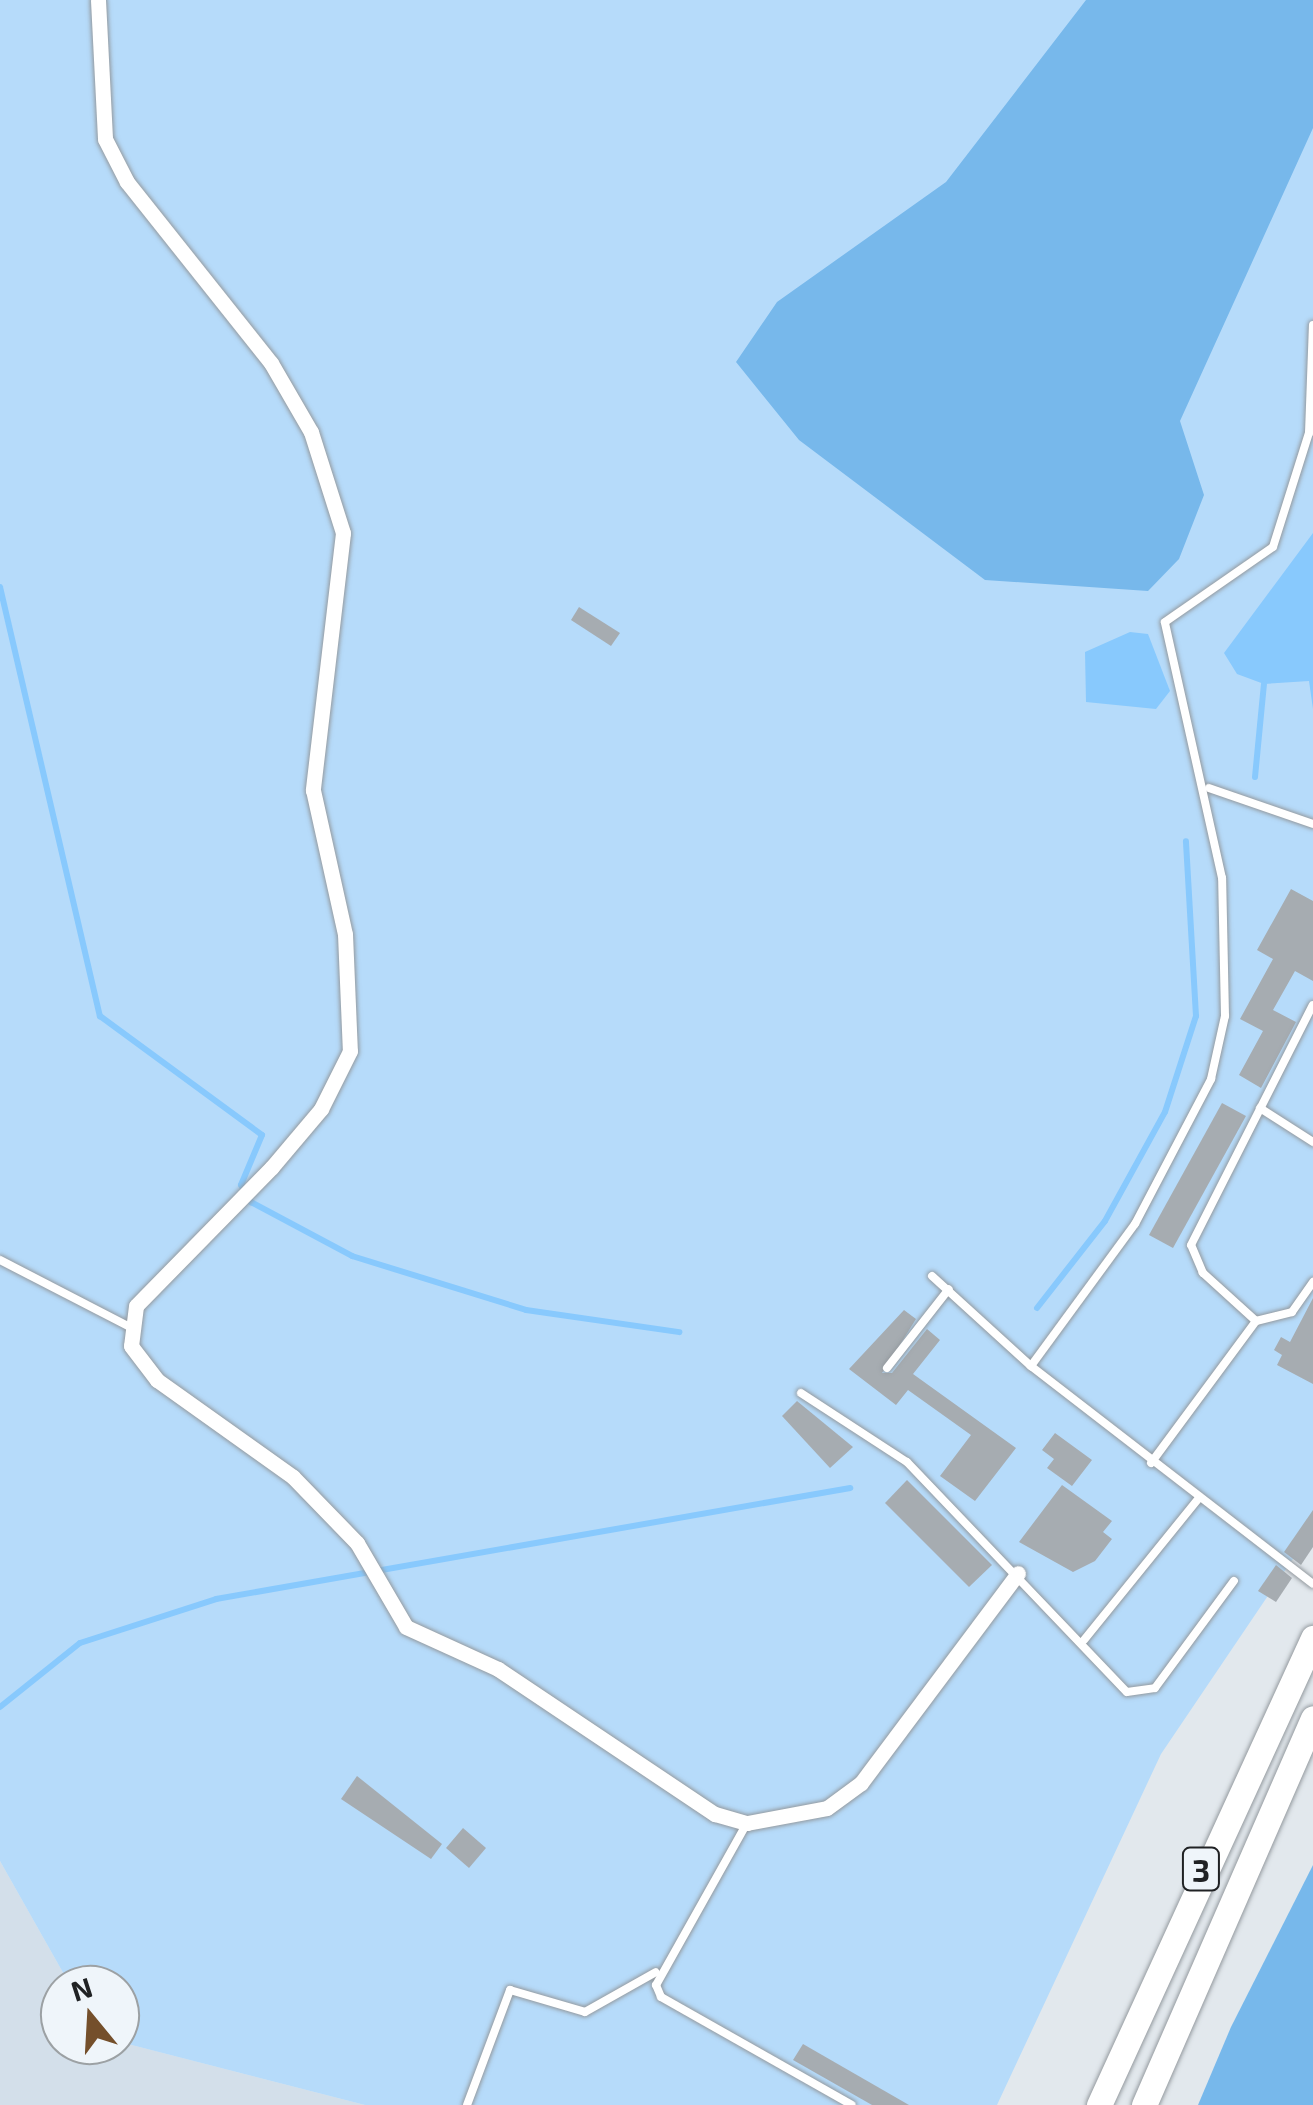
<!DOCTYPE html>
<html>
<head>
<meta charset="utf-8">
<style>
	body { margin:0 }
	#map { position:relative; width:1313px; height:2105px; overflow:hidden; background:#e2e8ed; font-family:"Exo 2",sans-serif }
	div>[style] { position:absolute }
	.built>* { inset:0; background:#d3dfea }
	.green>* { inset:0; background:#b6dbfa }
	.forest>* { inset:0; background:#77b8eb }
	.water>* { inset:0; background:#88c9fd }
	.stream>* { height:6px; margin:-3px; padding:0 3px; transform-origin:3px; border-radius:3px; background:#88c9fd }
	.building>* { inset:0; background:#a6acb1 }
	.roads { filter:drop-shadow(0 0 2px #949a9f) drop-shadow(0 0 2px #949a9f) }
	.service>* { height:8px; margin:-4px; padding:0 4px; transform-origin:4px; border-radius:4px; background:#fff }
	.minor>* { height:15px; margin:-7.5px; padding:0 7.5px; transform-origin:7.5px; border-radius:7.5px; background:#fff }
	.trunk>* { height:25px; margin:-12.5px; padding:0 12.5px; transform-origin:12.5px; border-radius:12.5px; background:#fff }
	span { translate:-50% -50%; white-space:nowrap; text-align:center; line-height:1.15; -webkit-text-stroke:9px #eff5fa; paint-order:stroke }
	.shield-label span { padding:2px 8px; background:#eff5fa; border:2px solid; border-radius:8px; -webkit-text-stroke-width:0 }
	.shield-label { font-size:32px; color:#202224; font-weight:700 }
	.north { position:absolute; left:40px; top:1965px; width:100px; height:100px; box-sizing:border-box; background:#eff5fa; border:2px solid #9ca1a4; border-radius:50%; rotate:342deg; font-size:28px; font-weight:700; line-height:40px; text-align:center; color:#202224 }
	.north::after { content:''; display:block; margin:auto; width:35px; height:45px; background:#744f2b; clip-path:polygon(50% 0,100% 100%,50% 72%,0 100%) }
</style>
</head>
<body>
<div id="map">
	<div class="built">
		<i style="clip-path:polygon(0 1861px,70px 1985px,60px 1985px,60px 2045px,120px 2042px,365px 2105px,0 2105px)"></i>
	</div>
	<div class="green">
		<i style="clip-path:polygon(0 0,1313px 0,1313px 1529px,1161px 1754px,997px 2105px,365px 2105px,120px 2042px,120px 1985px,70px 1985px,0 1861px)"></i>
	</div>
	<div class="forest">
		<i style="clip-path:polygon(1086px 0,1313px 0,1313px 128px,1180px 421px,1204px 495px,1179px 559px,1148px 591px,985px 580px,799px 440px,736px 362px,777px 302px,946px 182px)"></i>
		<i style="clip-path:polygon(1313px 1865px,1313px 2105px,1198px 2105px,1231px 2027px)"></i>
	</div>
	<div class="water">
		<i style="clip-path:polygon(1313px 533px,1313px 709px,1309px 681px,1264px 684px,1237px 674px,1224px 653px)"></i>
		<i style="clip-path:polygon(1130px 632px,1148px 634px,1170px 691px,1156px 709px,1086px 702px,1085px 652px)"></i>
	</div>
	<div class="stream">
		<i style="left:0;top:587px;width:441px;rotate:76.9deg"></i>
		<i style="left:100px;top:1016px;width:201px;rotate:36.3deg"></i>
		<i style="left:262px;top:1135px;width:54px;rotate:112.8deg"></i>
		<i style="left:241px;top:1185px;width:20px;rotate:60deg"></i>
		<i style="left:251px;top:1202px;width:115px;rotate:28.1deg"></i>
		<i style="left:352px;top:1256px;width:182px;rotate:17.2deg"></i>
		<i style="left:526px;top:1310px;width:155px;rotate:8.2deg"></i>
		<i style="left:1255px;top:777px;width:93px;rotate:-84.5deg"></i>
		<i style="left:1037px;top:1308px;width:110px;rotate:-52deg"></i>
		<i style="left:1105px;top:1221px;width:124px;rotate:-61.2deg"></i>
		<i style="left:1165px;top:1112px;width:101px;rotate:-72.1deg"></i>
		<i style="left:1196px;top:1016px;width:175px;rotate:-93.3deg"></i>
		<i style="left:0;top:1707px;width:102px;rotate:-38.7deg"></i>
		<i style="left:80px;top:1643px;width:143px;rotate:-17.9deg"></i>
		<i style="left:216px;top:1599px;width:644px;rotate:-9.93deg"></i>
	</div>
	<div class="building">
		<i style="clip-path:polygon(579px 607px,620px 633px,611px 646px,571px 620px)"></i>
		<i style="clip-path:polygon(1291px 889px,1313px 901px,1313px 981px,1295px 971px,1273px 1010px,1296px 1022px,1261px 1088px,1239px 1075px,1263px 1031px,1240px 1019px,1273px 959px,1257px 950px)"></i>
		<i style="clip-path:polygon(1222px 1103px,1246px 1116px,1173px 1248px,1149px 1235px)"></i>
		<i style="clip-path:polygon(1313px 1298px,1313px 1384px,1277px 1365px,1282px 1355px,1274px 1350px,1281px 1337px,1290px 1342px)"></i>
		<i style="clip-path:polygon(904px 1310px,916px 1319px,882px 1373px,892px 1373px,927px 1329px,940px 1340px,913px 1374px,1016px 1448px,975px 1501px,940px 1476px,971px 1435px,908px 1390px,896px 1405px,849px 1369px)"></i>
		<i style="clip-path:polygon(797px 1401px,853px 1447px,830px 1468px,782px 1416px)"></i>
		<i style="clip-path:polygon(1055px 1433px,1092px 1460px,1072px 1486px,1047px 1468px,1054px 1459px,1042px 1450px)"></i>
		<i style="clip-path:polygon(907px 1480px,992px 1565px,969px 1587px,885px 1503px)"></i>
		<i style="clip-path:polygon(1062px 1485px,1112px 1521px,1103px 1532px,1112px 1539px,1095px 1561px,1073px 1572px,1019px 1542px)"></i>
		<i style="clip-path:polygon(1313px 1510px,1313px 1547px,1301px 1565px,1284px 1552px)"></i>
		<i style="clip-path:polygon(1276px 1565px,1292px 1578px,1276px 1602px,1258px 1591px)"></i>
		<i style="clip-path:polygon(357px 1776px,442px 1844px,431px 1859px,341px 1799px)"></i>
		<i style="clip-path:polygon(463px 1828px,486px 1848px,469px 1868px,446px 1848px)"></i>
		<i style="clip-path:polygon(803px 2044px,909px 2105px,872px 2105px,793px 2060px)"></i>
	</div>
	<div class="roads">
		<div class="service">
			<i style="left:1209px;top:788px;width:110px;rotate:19.1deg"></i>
			<i style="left:1260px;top:1108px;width:63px;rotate:32.7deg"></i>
			<i style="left:0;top:1260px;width:146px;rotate:27.3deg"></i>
			<i style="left:932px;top:1276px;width:134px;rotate:42.3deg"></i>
			<i style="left:1031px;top:1366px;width:356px;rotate:37.7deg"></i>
			<i style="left:1256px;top:1321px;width:72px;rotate:-137.8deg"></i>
			<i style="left:1203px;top:1273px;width:30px;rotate:-113deg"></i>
			<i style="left:1191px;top:1245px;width:269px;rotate:-63.1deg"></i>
			<i style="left:1031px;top:1366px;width:176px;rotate:-53.8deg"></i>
			<i style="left:1135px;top:1224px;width:164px;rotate:-62.3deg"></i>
			<i style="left:1211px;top:1079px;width:65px;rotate:-77.5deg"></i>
			<i style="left:1225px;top:1016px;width:138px;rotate:-91.2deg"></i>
			<i style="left:1222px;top:878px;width:262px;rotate:-102.6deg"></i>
			<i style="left:1165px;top:622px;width:131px;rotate:-34.8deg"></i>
			<i style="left:1273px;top:547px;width:120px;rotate:-72.5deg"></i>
			<i style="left:1309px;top:433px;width:108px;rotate:-87.9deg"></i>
			<i style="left:887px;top:1368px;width:100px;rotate:-51.9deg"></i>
			<i style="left:801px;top:1393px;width:126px;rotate:33.1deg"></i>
			<i style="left:907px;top:1462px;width:318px;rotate:46.3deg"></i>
			<i style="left:1127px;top:1692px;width:28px;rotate:-8deg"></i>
			<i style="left:1155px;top:1688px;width:133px;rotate:-53.6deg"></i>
			<i style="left:1151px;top:1463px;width:177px;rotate:-53.5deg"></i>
			<i style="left:1256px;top:1321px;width:37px;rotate:-14deg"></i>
			<i style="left:1292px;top:1312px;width:37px;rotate:-55deg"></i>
			<i style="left:1084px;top:1640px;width:181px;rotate:-51deg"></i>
			<i style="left:747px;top:1823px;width:186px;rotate:119.3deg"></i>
			<i style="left:656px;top:1985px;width:13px;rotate:67deg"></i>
			<i style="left:661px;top:1997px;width:219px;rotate:29.5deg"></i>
			<i style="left:467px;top:2105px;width:123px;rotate:-69.5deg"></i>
			<i style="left:510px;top:1990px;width:78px;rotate:16.3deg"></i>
			<i style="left:585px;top:2012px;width:81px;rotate:-29.4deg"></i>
		</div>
		<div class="minor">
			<i style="left:98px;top:0;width:139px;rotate:87.1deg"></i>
			<i style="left:105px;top:139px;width:48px;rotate:62.9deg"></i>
			<i style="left:127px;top:182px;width:231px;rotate:51.5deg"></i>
			<i style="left:271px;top:363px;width:80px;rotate:59.9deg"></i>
			<i style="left:311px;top:432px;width:106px;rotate:72.4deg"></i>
			<i style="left:343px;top:533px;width:259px;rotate:96.7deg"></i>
			<i style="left:313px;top:790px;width:148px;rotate:77.5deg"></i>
			<i style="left:345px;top:934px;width:117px;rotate:87.6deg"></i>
			<i style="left:350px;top:1051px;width:65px;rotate:116.6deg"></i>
			<i style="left:321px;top:1109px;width:76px;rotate:130.2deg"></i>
			<i style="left:272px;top:1167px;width:194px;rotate:134.4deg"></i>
			<i style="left:136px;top:1306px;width:40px;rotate:97.1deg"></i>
			<i style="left:131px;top:1346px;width:43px;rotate:52.6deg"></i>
			<i style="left:157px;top:1380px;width:167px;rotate:35.5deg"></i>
			<i style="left:293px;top:1477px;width:92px;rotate:45.9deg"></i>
			<i style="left:357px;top:1543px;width:97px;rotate:59.7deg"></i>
			<i style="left:406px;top:1627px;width:101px;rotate:24.5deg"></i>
			<i style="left:498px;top:1669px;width:261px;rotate:33.8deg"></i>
			<i style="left:715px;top:1814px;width:33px;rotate:16deg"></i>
			<i style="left:747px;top:1823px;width:81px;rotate:-10.6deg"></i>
			<i style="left:827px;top:1808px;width:42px;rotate:-36.3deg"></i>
			<i style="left:861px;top:1783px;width:262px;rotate:-53.2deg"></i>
		</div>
		<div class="trunk">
			<i style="left:1099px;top:2105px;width:514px;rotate:-65.38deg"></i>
			<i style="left:1144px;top:2105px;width:422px;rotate:-66.4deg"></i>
		</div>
	</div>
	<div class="shield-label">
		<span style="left:1201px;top:1869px">3</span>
	</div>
	<div class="north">N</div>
</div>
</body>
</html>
